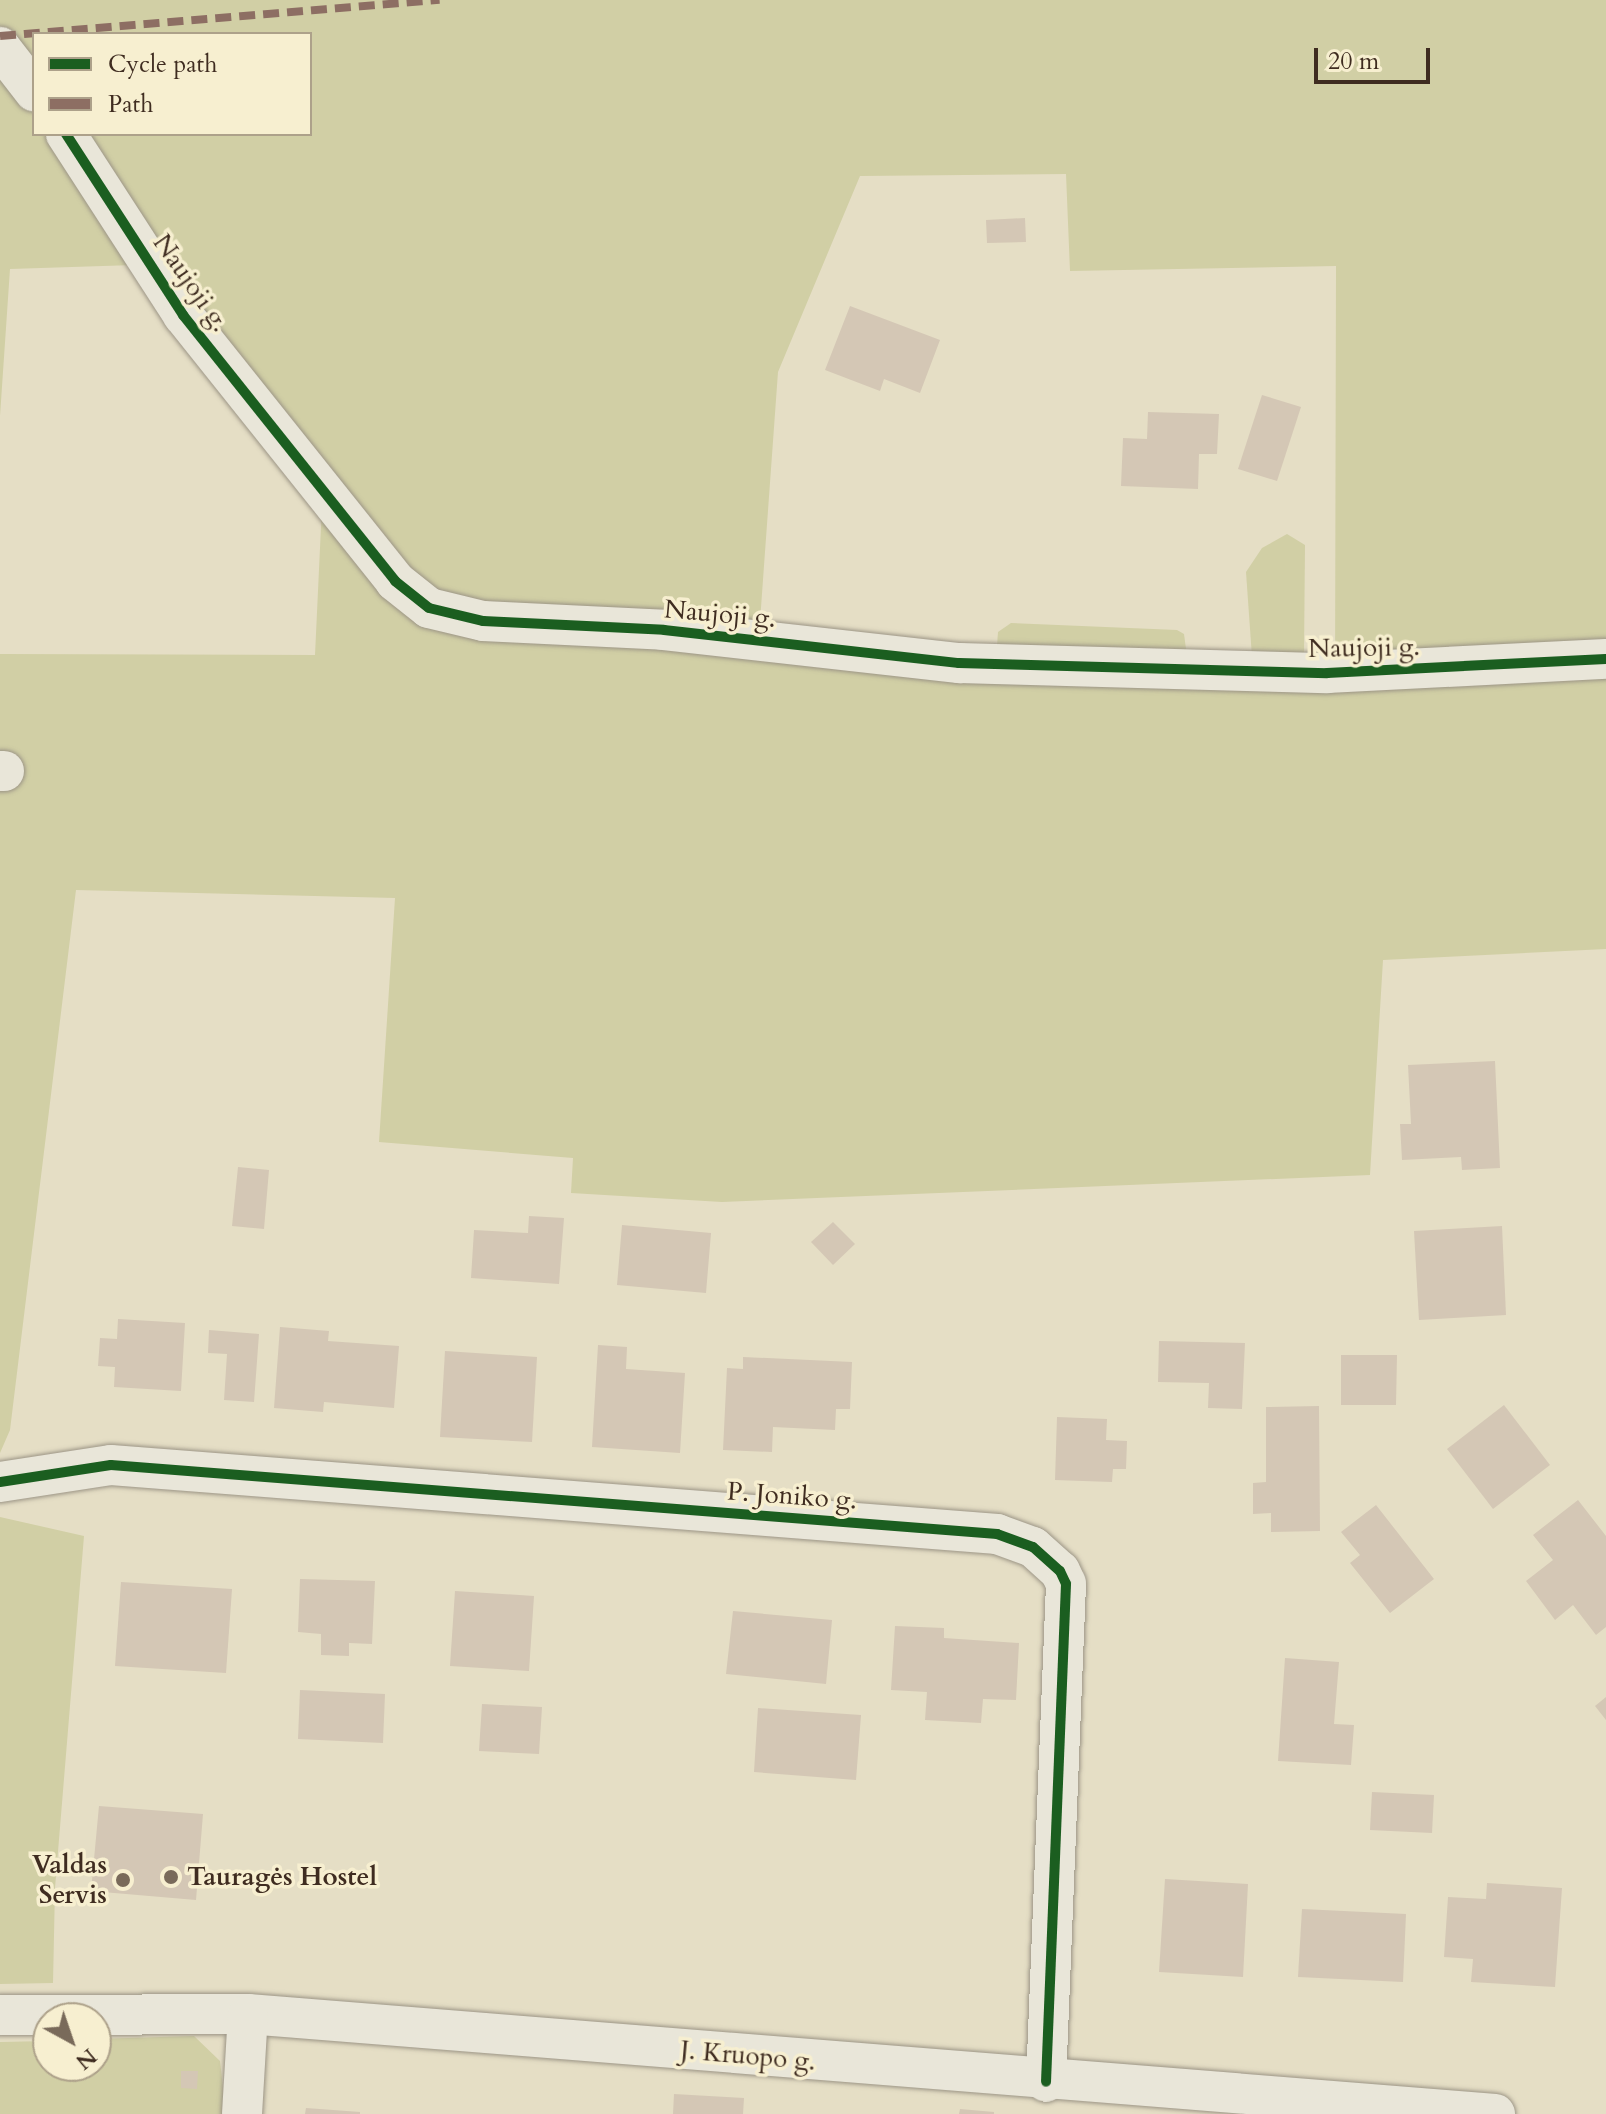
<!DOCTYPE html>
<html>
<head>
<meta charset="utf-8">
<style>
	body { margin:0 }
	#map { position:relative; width:1606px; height:2114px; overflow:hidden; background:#e5dec5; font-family:Cardo,serif }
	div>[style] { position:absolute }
	.green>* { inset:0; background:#d1cfa5 }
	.building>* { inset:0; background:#d4c7b5 }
	.roads { filter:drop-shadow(0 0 2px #9c9586) drop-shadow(0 0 2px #9c9586) }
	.minor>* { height:40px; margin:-20px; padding:0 20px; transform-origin:20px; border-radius:20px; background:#e9e6d9 }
	.quiet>* { height:8px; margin-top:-4px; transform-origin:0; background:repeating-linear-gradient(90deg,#8d6e63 0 16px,transparent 0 24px) }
	.cycleway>* { height:10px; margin:-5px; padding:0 5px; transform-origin:5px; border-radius:5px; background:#1b5e20 }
	.dots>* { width:22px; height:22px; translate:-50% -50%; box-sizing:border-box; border:4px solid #f7efd0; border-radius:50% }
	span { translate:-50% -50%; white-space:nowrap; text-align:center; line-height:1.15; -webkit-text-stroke:7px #f7efd0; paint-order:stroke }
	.street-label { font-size:26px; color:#3f2c20 }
	.poi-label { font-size:26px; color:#3f2c20; font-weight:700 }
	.right { translate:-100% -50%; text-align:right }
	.left { translate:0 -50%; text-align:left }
	.legend { position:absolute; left:32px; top:32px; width:280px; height:104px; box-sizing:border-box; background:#f7efd0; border:2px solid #ada18a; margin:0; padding:10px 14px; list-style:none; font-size:24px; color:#3f2c20 }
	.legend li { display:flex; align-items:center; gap:16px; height:40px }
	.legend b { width:40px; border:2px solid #ada18a }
	.north { position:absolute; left:32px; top:2002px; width:80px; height:80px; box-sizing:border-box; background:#f7efd0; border:2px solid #ada18a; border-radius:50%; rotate:140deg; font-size:22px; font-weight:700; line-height:32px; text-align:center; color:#3f2c20 }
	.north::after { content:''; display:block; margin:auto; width:28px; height:36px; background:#796a5a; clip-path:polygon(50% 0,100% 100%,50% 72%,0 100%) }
	.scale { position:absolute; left:1314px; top:48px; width:116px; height:36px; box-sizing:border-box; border:4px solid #3f2c20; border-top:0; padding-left:10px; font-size:24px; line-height:28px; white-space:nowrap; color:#3f2c20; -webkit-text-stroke:6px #f7efd0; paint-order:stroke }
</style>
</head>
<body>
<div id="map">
	<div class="green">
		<i style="clip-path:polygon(evenodd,0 0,1606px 0,1606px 949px,1383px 960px,1370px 1175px,722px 1202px,571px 1193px,573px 1158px,379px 1142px,395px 898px,76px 890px,10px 1430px,0 1453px,0 654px,315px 655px,322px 505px,134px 265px,10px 269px,0 416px,0 0,34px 34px,310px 34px,310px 134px,34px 134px,34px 34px,0 0,1066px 174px,1070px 271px,1336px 266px,1335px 687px,758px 649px,778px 372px,860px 176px,1066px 174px)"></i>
		<i style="clip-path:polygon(1287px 534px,1305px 545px,1304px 655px,1252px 657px,1246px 572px,1262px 548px)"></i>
		<i style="clip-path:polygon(1011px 623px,1177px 630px,1184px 634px,1186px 649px,1179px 659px,997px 646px,998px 632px)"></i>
		<i style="clip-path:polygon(0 1517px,84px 1536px,55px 1888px,53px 1983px,0 1984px)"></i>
		<i style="clip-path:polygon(194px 2036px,220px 2061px,226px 2114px,0 2114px,0 2042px,48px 2041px,48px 2066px,96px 2066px,96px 2039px)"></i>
	</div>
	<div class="building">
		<i style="clip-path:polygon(1025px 218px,1026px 242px,987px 243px,986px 220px)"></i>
		<i style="clip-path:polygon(850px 306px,940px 340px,920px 393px,884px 379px,880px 391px,825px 370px)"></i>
		<i style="clip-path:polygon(1262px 395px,1301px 407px,1277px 481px,1238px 469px)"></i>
		<i style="clip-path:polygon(1148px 412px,1219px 414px,1217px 454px,1199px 454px,1198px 489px,1121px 486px,1123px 438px,1147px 439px)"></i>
		<i style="clip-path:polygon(1495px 1061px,1500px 1168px,1462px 1170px,1461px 1157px,1402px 1160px,1400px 1124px,1411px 1124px,1408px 1065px)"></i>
		<i style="clip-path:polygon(238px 1167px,269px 1170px,264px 1229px,232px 1226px)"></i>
		<i style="clip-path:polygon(529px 1216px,564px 1218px,559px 1284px,471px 1278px,474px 1230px,528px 1233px)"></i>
		<i style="clip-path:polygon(833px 1222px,855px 1244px,833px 1265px,811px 1242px)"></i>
		<i style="clip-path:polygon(622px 1225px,711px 1233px,706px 1293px,617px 1285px)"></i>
		<i style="clip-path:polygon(1502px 1226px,1506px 1315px,1419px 1320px,1414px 1231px)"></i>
		<i style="clip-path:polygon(118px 1319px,185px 1323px,181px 1391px,114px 1387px,115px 1367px,98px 1366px,100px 1338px,117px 1339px)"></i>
		<i style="clip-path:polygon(280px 1327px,329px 1331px,328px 1341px,399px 1346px,394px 1408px,324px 1402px,323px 1412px,274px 1408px)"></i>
		<i style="clip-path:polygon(209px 1330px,259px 1334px,254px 1402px,224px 1400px,227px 1354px,208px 1353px)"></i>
		<i style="clip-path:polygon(1159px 1341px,1245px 1343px,1242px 1409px,1208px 1408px,1209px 1383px,1158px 1382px)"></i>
		<i style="clip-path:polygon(598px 1345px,627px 1347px,626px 1369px,685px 1373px,680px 1453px,592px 1447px)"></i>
		<i style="clip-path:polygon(445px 1351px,537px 1357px,532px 1442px,440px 1437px)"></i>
		<i style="clip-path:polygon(1341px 1355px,1397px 1355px,1396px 1405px,1341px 1405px)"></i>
		<i style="clip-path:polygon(743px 1357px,852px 1362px,850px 1409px,836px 1409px,835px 1430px,773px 1427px,772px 1452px,723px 1450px,727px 1368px,743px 1369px)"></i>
		<i style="clip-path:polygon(1504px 1405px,1550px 1465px,1493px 1509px,1447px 1449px)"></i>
		<i style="clip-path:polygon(1319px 1406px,1320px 1531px,1271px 1532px,1271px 1513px,1253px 1514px,1253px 1483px,1266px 1482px,1266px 1407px)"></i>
		<i style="clip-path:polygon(1057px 1417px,1107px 1419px,1106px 1440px,1127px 1441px,1126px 1469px,1113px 1469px,1112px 1482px,1055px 1480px)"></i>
		<i style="clip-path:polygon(1578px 1500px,1606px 1536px,1606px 1627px,1596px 1635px,1573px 1605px,1555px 1620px,1526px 1581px,1553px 1560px,1533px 1535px)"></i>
		<i style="clip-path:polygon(1376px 1505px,1434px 1579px,1390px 1613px,1350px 1563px,1360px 1555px,1341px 1532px)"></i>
		<i style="clip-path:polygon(300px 1579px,375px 1581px,372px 1644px,349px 1643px,349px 1656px,321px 1655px,321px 1634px,298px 1632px)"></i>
		<i style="clip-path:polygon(121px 1582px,232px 1589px,226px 1673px,115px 1666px)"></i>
		<i style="clip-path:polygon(455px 1591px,534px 1596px,529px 1671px,450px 1666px)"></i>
		<i style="clip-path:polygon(733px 1611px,832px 1620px,826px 1684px,726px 1674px)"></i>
		<i style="clip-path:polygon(895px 1626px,944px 1628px,944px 1638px,1019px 1643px,1016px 1700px,983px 1699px,981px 1723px,925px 1720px,927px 1692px,891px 1690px)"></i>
		<i style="clip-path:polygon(1285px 1658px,1339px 1662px,1334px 1724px,1354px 1725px,1351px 1765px,1278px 1761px)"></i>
		<i style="clip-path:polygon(300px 1690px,385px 1694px,383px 1743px,298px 1739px)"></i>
		<i style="clip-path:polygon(1606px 1697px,1606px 1720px,1595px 1706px)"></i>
		<i style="clip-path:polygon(482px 1704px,542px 1707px,539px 1754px,479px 1751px)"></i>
		<i style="clip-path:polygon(758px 1708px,861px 1715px,856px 1780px,754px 1772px)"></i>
		<i style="clip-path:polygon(1372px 1792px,1434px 1795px,1432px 1833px,1370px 1830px)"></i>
		<i style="clip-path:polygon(99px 1806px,203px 1814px,196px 1900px,91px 1891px)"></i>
		<i style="clip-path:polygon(1165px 1879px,1248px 1884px,1243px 1977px,1159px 1972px)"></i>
		<i style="clip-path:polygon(1487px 1883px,1562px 1888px,1555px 1987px,1471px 1982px,1473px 1959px,1444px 1957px,1448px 1897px,1486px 1899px)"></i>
		<i style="clip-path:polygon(1302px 1909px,1406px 1914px,1403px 1982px,1298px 1977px)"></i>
		<i style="clip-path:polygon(181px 2071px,198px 2071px,197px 2089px,181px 2088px)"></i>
		<i style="clip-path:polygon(674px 2094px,744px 2098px,743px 2114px,673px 2114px)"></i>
		<i style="clip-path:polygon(306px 2108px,360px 2112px,360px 2114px,305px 2114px)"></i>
		<i style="clip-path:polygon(960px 2109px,994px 2112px,994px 2114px,959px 2114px)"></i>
	</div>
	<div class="roads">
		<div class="minor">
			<i style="left:0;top:47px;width:56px;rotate:52.3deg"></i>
			<i style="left:66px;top:134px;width:216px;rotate:57.1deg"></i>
			<i style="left:183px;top:315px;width:340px;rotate:51.4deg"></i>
			<i style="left:395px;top:581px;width:43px;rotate:38.5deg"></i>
			<i style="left:429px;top:608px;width:56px;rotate:13.5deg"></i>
			<i style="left:483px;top:621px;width:181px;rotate:2.8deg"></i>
			<i style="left:664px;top:630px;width:297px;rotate:6.4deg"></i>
			<i style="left:959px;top:663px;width:368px;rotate:1.6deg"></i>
			<i style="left:1327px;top:673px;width:279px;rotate:-2.9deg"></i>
			<i style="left:0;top:771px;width:4px"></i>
			<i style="left:0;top:1482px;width:112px;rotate:-8.7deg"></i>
			<i style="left:111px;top:1465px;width:889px;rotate:4.45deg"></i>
			<i style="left:997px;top:1534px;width:38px;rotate:20deg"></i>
			<i style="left:1033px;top:1547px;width:36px;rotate:42deg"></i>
			<i style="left:1060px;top:1571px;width:14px;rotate:65deg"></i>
			<i style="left:1066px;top:1584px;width:498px;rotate:92.3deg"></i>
			<i style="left:0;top:2015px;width:248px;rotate:-0.2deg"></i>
			<i style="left:248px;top:2014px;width:1251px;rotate:4.58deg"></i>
			<i style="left:242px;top:2114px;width:100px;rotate:-86.6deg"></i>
		</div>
	</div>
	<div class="quiet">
		<i style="left:0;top:36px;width:441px;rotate:-4.7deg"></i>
	</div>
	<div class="cycleway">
		<i style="left:66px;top:134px;width:216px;rotate:57.1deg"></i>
		<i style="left:183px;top:315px;width:340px;rotate:51.4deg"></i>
		<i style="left:395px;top:581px;width:43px;rotate:38.5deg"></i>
		<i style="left:429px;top:608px;width:56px;rotate:13.5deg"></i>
		<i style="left:483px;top:621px;width:181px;rotate:2.8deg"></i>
		<i style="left:664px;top:630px;width:297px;rotate:6.4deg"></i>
		<i style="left:959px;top:663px;width:368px;rotate:1.6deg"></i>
		<i style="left:1327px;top:673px;width:279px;rotate:-2.9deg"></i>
		<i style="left:0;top:1482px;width:112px;rotate:-8.7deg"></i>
		<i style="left:111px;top:1465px;width:889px;rotate:4.45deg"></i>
		<i style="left:997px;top:1534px;width:38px;rotate:20deg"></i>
		<i style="left:1033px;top:1547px;width:36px;rotate:42deg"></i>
		<i style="left:1060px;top:1571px;width:14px;rotate:65deg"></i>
		<i style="left:1066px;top:1584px;width:498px;rotate:92.3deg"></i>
	</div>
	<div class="dots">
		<i style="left:171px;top:1877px;background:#796a5a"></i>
		<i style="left:123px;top:1880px;background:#796a5a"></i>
	</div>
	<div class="street-label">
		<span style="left:191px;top:283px;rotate:55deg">Naujoji g.</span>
		<span style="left:720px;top:614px;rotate:5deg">Naujoji g.</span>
		<span style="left:1364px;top:648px;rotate:-1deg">Naujoji g.</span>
		<span style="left:792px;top:1496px;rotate:4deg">P. Joniko g.</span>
		<span style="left:748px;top:2056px;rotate:5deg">J. Kruopo g.</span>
	</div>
	<div class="poi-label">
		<span class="right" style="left:107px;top:1880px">Valdas<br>Servis</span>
		<span class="left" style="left:187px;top:1877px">Tauragės Hostel</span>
	</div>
	<ul class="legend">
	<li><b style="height:10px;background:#1b5e20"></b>Cycle path</li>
	<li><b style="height:10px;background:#8d6e63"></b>Path</li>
	</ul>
	<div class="north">N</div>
	<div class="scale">20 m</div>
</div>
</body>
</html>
